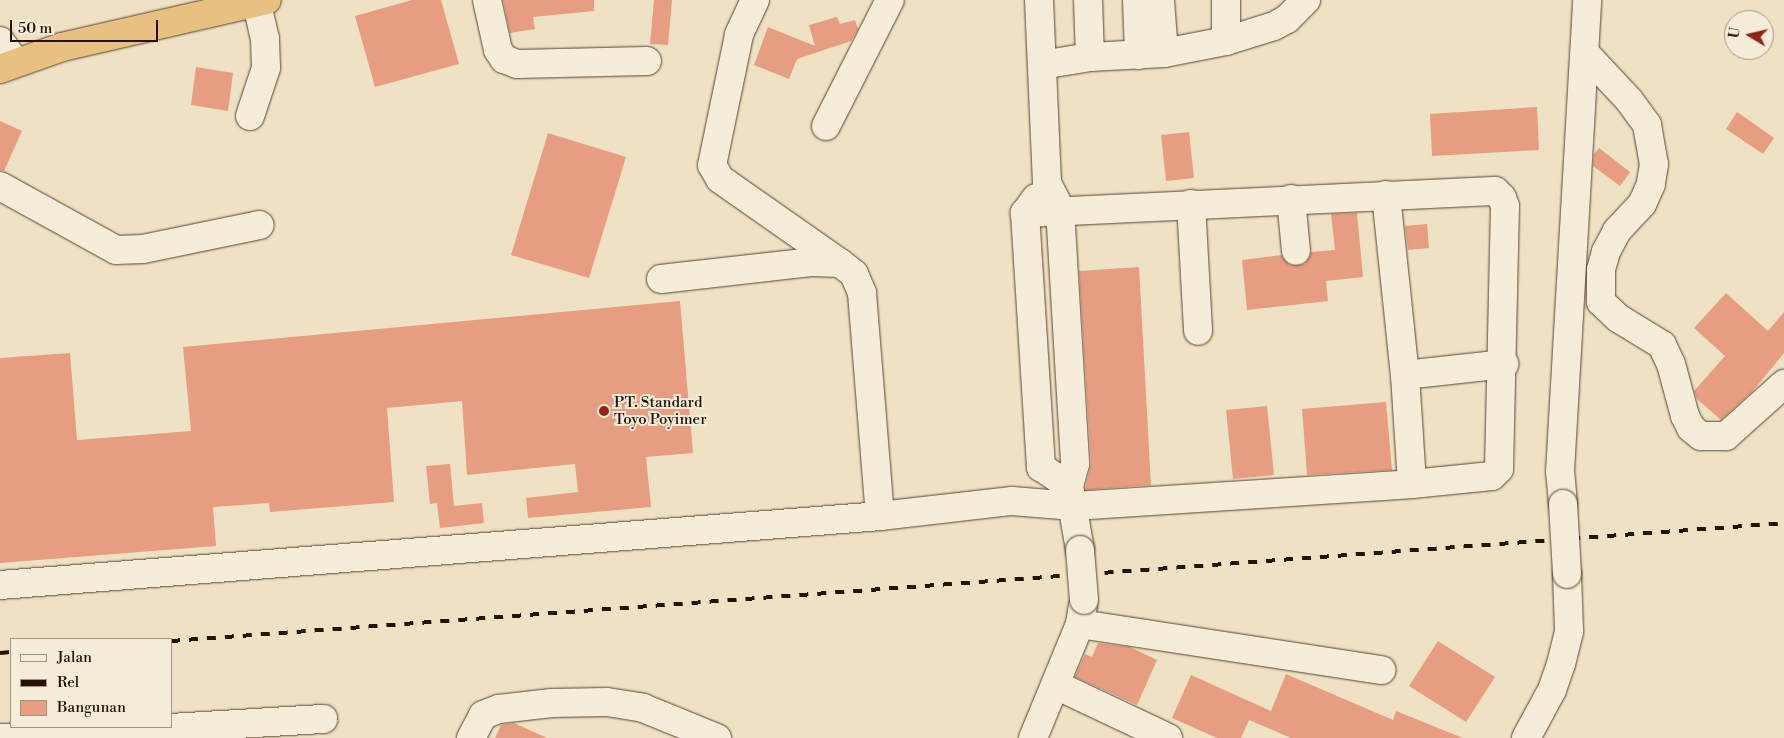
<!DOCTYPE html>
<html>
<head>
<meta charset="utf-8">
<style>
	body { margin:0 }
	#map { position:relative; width:1784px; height:738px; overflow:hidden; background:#efe2c4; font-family:"Libre Bodoni",serif }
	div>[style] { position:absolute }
	.building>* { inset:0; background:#e79d82 }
	.roads { filter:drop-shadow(0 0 1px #584432) drop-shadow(0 0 1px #584432) }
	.minor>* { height:28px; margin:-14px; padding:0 14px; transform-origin:14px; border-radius:14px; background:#f5ecd9 }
	.highway>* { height:28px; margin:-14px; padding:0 14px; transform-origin:14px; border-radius:14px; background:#e8c182 }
	.rail>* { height:4px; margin-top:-2px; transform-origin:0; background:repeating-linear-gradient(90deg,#261002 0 9px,transparent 0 18px) }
	.bridges { filter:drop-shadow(0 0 1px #584432) drop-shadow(0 0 1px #584432) }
	.minor-bridge>* { height:28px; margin:-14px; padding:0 14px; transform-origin:14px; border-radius:14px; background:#f5ecd9 }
	.dots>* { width:14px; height:14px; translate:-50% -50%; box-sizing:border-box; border:2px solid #f5ecd9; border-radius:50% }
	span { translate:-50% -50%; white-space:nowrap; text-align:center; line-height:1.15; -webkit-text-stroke:4px #f5ecd9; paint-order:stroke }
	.poi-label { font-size:15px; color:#261002 }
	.left { translate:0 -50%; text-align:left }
	.legend { position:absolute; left:10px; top:638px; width:162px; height:90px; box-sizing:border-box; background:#f5ecd9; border:1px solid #a29483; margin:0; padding:6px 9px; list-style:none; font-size:15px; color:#261002 }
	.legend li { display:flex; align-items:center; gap:10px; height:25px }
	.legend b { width:25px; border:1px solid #a29483 }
	.north { position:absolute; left:1724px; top:10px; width:50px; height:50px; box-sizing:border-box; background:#f5ecd9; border:1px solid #a29483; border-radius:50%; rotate:279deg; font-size:14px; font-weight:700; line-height:20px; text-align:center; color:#261002 }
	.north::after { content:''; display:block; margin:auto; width:18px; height:22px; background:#8f2418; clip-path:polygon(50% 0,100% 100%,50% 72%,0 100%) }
	.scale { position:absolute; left:10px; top:20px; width:148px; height:22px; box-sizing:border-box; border:2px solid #261002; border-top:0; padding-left:6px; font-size:15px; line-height:18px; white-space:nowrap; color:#261002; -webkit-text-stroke:4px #f5ecd9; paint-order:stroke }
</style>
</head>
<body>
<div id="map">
	<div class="building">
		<i style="clip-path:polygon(412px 0,441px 0,459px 64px,375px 87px,355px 16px)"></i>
		<i style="clip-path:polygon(503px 0,594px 0,594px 11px,533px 17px,535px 29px,510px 33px)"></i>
		<i style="clip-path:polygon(654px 0,672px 0,668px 45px,650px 44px)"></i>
		<i style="clip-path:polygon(837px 17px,840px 24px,855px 20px,858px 29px,851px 41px,797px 59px,789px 79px,754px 65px,768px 27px,815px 46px,809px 25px)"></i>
		<i style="clip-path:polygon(196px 67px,233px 73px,228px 111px,191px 105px)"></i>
		<i style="clip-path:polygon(1537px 107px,1539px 150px,1432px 156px,1430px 114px)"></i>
		<i style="clip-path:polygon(1737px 112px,1774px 138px,1763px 154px,1726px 129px)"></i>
		<i style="clip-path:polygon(0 121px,22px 131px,4px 171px,0 170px)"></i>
		<i style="clip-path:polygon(1189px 132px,1194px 178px,1166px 181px,1161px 135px)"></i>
		<i style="clip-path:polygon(548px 133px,626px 157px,589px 278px,511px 255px)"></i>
		<i style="clip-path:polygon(1599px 148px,1630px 172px,1620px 186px,1593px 166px,1594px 154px)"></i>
		<i style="clip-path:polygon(1357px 213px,1363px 277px,1326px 281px,1328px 301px,1247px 310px,1242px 260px,1281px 255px,1290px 265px,1305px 264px,1311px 252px,1335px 250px,1331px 214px)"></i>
		<i style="clip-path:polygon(1427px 224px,1429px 248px,1408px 250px,1405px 226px)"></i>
		<i style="clip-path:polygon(1139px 267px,1151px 485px,1085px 490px,1091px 463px,1079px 271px)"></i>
		<i style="clip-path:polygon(1726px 293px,1768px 331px,1784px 312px,1784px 353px,1752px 392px,1721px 420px,1697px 399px,1694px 391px,1725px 356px,1694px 328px)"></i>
		<i style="clip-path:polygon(680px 301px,693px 453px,646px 457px,651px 507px,528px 518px,526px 498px,578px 492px,575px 464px,467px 475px,462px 401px,387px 408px,394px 502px,270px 512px,269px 503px,213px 507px,216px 546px,0 563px,0 358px,70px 353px,77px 440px,191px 431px,183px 347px)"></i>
		<i style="clip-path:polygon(1386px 402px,1392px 470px,1307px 475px,1302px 409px)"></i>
		<i style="clip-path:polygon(1267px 406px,1274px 475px,1233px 479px,1226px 410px)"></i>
		<i style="clip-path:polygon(450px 464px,454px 506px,482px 503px,484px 523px,440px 528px,437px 503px,430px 504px,426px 466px)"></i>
		<i style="clip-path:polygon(1438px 641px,1495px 677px,1466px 722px,1409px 686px)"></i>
		<i style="clip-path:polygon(1098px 643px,1130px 647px,1157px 660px,1137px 705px,1075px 677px,1085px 654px,1092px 657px)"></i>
		<i style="clip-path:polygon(1286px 674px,1393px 720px,1396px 711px,1463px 738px,1291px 738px,1249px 720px,1241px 738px,1217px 738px,1172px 718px,1191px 675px,1271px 711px)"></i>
		<i style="clip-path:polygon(514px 723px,547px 738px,495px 738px,501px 725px)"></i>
	</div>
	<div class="roads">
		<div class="minor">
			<i style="left:487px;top:0;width:51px;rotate:77.6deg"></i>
			<i style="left:498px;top:50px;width:11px;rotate:56deg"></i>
			<i style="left:504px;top:59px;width:14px;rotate:21deg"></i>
			<i style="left:517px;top:64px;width:130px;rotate:-1.3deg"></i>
			<i style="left:755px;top:0;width:38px;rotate:115deg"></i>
			<i style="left:739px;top:35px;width:133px;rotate:101.7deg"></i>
			<i style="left:712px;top:165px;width:16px;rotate:60deg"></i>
			<i style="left:720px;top:179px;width:146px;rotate:35deg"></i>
			<i style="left:1039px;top:0;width:183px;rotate:87.5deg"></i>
			<i style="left:1047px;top:183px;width:29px;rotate:63deg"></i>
			<i style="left:1060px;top:209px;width:255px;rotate:86.6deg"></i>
			<i style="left:1075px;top:464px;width:23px;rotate:105deg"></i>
			<i style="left:1069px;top:486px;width:65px;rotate:80.2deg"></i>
			<i style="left:1088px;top:0;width:57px;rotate:88deg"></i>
			<i style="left:1137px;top:0;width:55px;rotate:87.9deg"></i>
			<i style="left:1160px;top:0;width:53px;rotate:85.7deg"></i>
			<i style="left:0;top:41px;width:27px;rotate:54deg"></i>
			<i style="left:1226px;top:41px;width:41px;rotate:-90deg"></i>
			<i style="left:1585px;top:53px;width:64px;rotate:46.9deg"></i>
			<i style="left:1629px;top:100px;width:31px;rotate:54deg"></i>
			<i style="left:1647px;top:125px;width:40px;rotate:80deg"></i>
			<i style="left:1654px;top:164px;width:20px;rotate:99deg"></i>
			<i style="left:1651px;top:184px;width:22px;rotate:114deg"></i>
			<i style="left:1642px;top:204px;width:37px;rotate:133deg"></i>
			<i style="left:1617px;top:231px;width:24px;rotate:118deg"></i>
			<i style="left:1606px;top:252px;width:19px;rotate:106deg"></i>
			<i style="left:1601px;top:270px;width:32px;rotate:90deg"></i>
			<i style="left:1601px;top:302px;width:23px;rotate:43deg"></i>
			<i style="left:1618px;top:318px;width:52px;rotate:31.5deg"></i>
			<i style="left:1662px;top:345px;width:21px;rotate:65deg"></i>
			<i style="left:1671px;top:364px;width:54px;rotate:74.9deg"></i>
			<i style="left:1685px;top:416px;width:13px;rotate:63deg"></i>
			<i style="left:1691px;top:428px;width:13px;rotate:39deg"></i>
			<i style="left:1701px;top:436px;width:25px"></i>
			<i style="left:1726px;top:436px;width:78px;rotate:-41.9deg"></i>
			<i style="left:1042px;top:65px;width:49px;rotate:-9.5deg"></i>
			<i style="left:1090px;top:57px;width:74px;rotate:-3.1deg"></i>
			<i style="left:1164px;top:53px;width:63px;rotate:-11deg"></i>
			<i style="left:1226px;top:41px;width:50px;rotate:-17.4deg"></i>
			<i style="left:1274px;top:26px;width:15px;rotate:-28deg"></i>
			<i style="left:1287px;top:19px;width:27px;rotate:-45deg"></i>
			<i style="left:250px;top:116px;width:51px;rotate:-71.6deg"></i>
			<i style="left:266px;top:68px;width:29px;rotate:-92deg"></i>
			<i style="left:265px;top:39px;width:40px;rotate:-103deg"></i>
			<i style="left:826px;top:126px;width:141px;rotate:-63.1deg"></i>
			<i style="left:0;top:186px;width:132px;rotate:28.9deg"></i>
			<i style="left:116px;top:250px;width:27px;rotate:-2deg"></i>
			<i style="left:143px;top:249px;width:119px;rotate:-11.6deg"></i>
			<i style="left:1386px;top:195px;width:181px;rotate:84deg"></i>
			<i style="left:1405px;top:375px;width:109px;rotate:86.3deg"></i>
			<i style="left:1036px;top:198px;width:19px;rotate:126deg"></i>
			<i style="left:1025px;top:213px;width:255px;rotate:86.4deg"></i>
			<i style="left:1041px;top:467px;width:34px;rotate:34deg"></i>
			<i style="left:1291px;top:199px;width:52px;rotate:84.5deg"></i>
			<i style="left:1191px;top:204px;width:127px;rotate:86.8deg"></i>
			<i style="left:661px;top:279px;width:153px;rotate:-6.4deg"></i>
			<i style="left:813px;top:262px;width:27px;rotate:2deg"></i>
			<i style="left:840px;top:263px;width:18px;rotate:38deg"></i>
			<i style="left:854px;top:274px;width:21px;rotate:67deg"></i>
			<i style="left:862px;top:293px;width:224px;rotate:85.4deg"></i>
			<i style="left:1405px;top:375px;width:100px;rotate:-6.3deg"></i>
			<i style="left:1563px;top:504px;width:32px;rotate:-95deg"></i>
			<i style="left:1560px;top:472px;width:473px;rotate:-86.7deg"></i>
			<i style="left:0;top:585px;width:883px;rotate:-4.48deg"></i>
			<i style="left:880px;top:516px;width:133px;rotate:-6.5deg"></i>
			<i style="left:1012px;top:501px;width:62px;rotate:4.6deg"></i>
			<i style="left:1074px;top:506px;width:339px;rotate:-3.7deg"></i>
			<i style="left:1412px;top:484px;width:80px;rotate:-5.7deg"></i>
			<i style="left:1492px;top:476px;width:10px;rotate:-45deg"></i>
			<i style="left:1499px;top:469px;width:263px;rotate:-88.7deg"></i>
			<i style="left:1505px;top:206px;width:9px;rotate:-111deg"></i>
			<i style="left:1502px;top:198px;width:10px;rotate:-135deg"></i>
			<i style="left:1495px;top:191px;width:471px;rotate:177.3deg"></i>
			<i style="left:1080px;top:624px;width:305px;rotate:8.7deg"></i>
			<i style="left:1056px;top:685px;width:124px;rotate:25.3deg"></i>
			<i style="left:2px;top:738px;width:322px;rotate:-3.4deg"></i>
			<i style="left:471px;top:738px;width:26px;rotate:-62deg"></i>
			<i style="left:483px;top:715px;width:17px;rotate:-21deg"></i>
			<i style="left:499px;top:709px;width:53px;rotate:-6.5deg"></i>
			<i style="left:552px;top:703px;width:55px;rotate:-1deg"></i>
			<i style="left:607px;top:702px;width:36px;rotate:9deg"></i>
			<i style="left:643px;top:708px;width:80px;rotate:22.1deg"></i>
			<i style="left:1033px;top:738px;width:123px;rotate:-67.6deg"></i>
			<i style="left:1080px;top:624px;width:18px;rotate:-81deg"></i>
			<i style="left:1526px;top:738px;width:55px;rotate:-61.6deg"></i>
			<i style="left:1552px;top:690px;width:28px;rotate:-71deg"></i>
			<i style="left:1561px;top:664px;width:34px;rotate:-76deg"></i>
			<i style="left:1569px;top:631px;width:57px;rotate:-92deg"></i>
		</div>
		<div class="highway">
			<i style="left:0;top:69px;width:66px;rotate:-19.5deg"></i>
			<i style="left:62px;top:47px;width:210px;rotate:-12.9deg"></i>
		</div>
	</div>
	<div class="rail">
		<i style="left:171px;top:641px;width:1617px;rotate:-4.18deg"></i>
		<i style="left:0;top:653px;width:11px;rotate:-5deg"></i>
	</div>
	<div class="bridges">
		<div class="minor-bridge">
			<i style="left:1563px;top:504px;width:70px;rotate:86.7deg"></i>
			<i style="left:1080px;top:550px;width:50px;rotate:85.4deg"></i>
		</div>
	</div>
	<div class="dots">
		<i style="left:604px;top:411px;background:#8f2418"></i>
	</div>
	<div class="poi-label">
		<span class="left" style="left:614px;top:411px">PT. Standard<br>Toyo Poyimer</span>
	</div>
	<ul class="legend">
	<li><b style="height:6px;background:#f5ecd9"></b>Jalan</li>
	<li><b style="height:6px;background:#261002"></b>Rel</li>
	<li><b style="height:14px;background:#e79d82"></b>Bangunan</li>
	</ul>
	<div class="north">U</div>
	<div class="scale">50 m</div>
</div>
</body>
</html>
